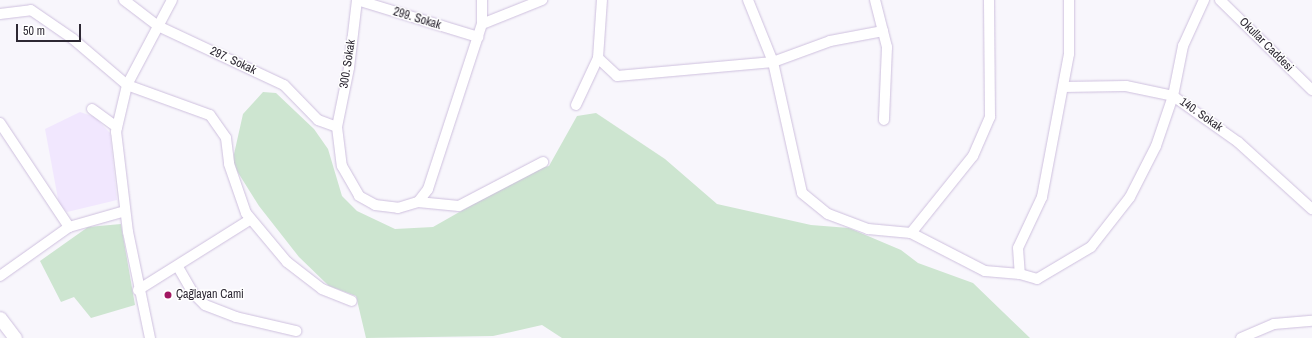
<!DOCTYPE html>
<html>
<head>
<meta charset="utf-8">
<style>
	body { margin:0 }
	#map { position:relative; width:1312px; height:338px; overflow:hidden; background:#f8f6fc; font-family:"Archivo Narrow",sans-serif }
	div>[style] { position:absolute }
	.built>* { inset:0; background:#f1e7fe }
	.green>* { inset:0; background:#cde5d0 }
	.roads { filter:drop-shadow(0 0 1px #cec0de) drop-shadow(0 0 1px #cec0de) }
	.minor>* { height:10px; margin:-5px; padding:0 5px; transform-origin:5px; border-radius:5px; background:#fff }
	.major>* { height:13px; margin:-6.5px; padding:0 6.5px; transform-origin:6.5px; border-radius:6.5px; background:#fff }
	.dots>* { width:11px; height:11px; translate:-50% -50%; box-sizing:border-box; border:2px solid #fff; border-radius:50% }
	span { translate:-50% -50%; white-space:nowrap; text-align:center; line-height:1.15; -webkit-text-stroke:3px #fff; paint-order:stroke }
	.street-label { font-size:12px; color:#2d2833 }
	.poi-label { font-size:12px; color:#2d2833 }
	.left { translate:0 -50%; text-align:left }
	.scale { position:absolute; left:16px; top:24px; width:65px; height:18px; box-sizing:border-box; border:2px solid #2d2833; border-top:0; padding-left:5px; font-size:12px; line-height:14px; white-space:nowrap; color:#2d2833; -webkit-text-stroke:3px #fff; paint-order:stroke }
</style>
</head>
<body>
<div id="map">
	<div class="built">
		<i style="clip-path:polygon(80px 112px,95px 117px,110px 133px,117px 200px,67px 212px,59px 204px,45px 129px)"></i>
	</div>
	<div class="green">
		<i style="clip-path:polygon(263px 92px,276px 93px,314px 129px,328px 149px,342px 196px,357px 211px,395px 229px,433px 227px,535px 169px,549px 166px,577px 116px,596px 113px,665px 159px,717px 204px,811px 225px,849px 228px,901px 250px,918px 263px,973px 283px,1030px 338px,562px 338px,542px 325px,493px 336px,366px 338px,356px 296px,329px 286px,299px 257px,259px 206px,232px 163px,243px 114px)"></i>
		<i style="clip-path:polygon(121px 224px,135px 305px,91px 318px,74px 297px,61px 302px,40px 261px,88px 227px)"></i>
	</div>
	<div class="roads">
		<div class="minor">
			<i style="left:124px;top:0;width:43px;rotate:37.4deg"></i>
			<i style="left:158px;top:26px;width:139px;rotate:25.1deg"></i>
			<i style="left:284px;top:85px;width:49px;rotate:45.8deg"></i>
			<i style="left:318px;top:120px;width:20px;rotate:20deg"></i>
			<i style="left:357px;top:0;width:68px;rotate:96.7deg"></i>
			<i style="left:349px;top:68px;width:60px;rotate:101.5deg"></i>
			<i style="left:337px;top:127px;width:39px;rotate:83deg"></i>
			<i style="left:342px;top:166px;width:34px;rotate:60deg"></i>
			<i style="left:359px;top:196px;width:18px;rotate:29deg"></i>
			<i style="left:375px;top:205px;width:23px;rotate:7deg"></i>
			<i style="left:398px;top:208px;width:21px;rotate:-17deg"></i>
			<i style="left:418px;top:202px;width:16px;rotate:-52deg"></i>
			<i style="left:428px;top:189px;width:174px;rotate:-71.9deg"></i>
			<i style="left:482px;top:24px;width:24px;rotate:-90deg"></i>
			<i style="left:357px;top:0;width:127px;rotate:17deg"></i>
			<i style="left:748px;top:0;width:67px;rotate:68deg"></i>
			<i style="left:773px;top:62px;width:134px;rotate:77.5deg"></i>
			<i style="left:802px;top:193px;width:33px;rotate:39deg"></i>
			<i style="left:828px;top:214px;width:43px;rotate:20.6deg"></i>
			<i style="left:868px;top:229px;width:43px;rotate:5.3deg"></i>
			<i style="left:911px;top:233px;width:83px;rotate:27.2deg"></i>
			<i style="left:985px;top:271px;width:35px;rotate:5deg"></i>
			<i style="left:875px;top:0;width:49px;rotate:75.7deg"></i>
			<i style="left:887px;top:47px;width:73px;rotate:92.4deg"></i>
			<i style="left:1069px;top:0;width:54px;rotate:90deg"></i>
			<i style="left:1069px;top:54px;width:146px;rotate:100.7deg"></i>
			<i style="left:1042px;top:197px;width:56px;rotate:115.2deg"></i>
			<i style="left:1018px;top:248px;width:26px;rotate:86deg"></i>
			<i style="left:1020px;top:274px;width:18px;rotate:16deg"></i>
			<i style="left:1037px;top:279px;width:63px;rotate:-30.7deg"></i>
			<i style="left:1091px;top:247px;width:63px;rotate:-52deg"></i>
			<i style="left:1130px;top:197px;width:57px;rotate:-63deg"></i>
			<i style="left:1156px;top:146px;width:53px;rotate:-71.2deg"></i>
			<i style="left:1173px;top:96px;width:51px;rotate:-78.7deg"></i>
			<i style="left:1183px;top:46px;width:51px;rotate:-65.5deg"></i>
			<i style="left:1220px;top:0;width:129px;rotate:44.4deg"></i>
			<i style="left:0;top:14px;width:31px;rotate:-7deg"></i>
			<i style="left:31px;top:10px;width:51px;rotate:34.6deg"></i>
			<i style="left:73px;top:39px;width:71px;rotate:40.4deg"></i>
			<i style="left:127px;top:85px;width:88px;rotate:19.9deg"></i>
			<i style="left:210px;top:115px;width:28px;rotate:55deg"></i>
			<i style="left:226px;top:138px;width:26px;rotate:83deg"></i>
			<i style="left:229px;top:164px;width:52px;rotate:70.9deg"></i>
			<i style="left:246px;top:213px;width:64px;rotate:50.1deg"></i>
			<i style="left:287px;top:262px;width:44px;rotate:37.6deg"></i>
			<i style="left:322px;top:289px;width:32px;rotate:22deg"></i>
			<i style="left:482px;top:24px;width:65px;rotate:-21.8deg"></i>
			<i style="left:598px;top:58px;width:26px;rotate:43deg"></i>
			<i style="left:617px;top:76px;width:157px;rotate:-5.1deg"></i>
			<i style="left:773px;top:62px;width:61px;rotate:-20.2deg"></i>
			<i style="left:830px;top:41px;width:54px;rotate:-10.7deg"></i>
			<i style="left:1063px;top:87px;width:63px;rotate:-0.9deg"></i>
			<i style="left:1126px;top:86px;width:48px;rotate:12deg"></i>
			<i style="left:1173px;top:96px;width:80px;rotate:35.3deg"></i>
			<i style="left:1238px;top:142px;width:100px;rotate:42.2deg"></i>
			<i style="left:576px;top:105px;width:52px;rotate:-64.9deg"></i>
			<i style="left:598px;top:58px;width:58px;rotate:-86.1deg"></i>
			<i style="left:92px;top:109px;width:31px;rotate:36deg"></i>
			<i style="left:0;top:123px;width:125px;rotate:56.4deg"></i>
			<i style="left:418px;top:202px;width:41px;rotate:5.6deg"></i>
			<i style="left:459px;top:206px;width:95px;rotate:-27.6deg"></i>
			<i style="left:911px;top:233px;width:99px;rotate:-51.2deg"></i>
			<i style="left:973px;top:156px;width:43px;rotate:-66.4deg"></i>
			<i style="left:990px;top:117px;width:117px;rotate:-90.5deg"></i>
			<i style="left:178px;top:267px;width:30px;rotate:60deg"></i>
			<i style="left:193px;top:293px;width:17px;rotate:45deg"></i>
			<i style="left:205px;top:305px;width:33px;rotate:21deg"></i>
			<i style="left:236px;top:317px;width:62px;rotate:13.1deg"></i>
			<i style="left:0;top:276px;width:85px;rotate:-35.4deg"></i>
			<i style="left:69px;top:227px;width:58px;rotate:-15.9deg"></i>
			<i style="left:138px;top:290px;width:133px;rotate:-32.1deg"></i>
			<i style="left:150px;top:338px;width:108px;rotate:-101.7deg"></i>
			<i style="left:128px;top:232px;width:101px;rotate:-96.8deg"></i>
			<i style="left:116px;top:132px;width:48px;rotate:-76.8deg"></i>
			<i style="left:127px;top:85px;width:96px;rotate:-62.1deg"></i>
			<i style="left:1241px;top:338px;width:36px;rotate:-23deg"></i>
			<i style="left:1274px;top:324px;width:38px;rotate:-5deg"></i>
		</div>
		<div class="major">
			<i style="left:0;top:318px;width:25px;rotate:53deg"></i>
		</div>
	</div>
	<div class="dots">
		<i style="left:168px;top:295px;background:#a21862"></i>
	</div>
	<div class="street-label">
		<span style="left:417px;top:19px;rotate:17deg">299. Sokak</span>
		<span style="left:1266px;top:45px;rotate:45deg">Okullar Caddesi</span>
		<span style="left:233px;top:61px;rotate:25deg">297. Sokak</span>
		<span style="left:348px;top:64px;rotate:-81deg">300. Sokak</span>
		<span style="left:1201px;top:115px;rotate:35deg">140. Sokak</span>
	</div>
	<div class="poi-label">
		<span class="left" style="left:176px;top:295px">Çağlayan Cami</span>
	</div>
	<div class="scale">50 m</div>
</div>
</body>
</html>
